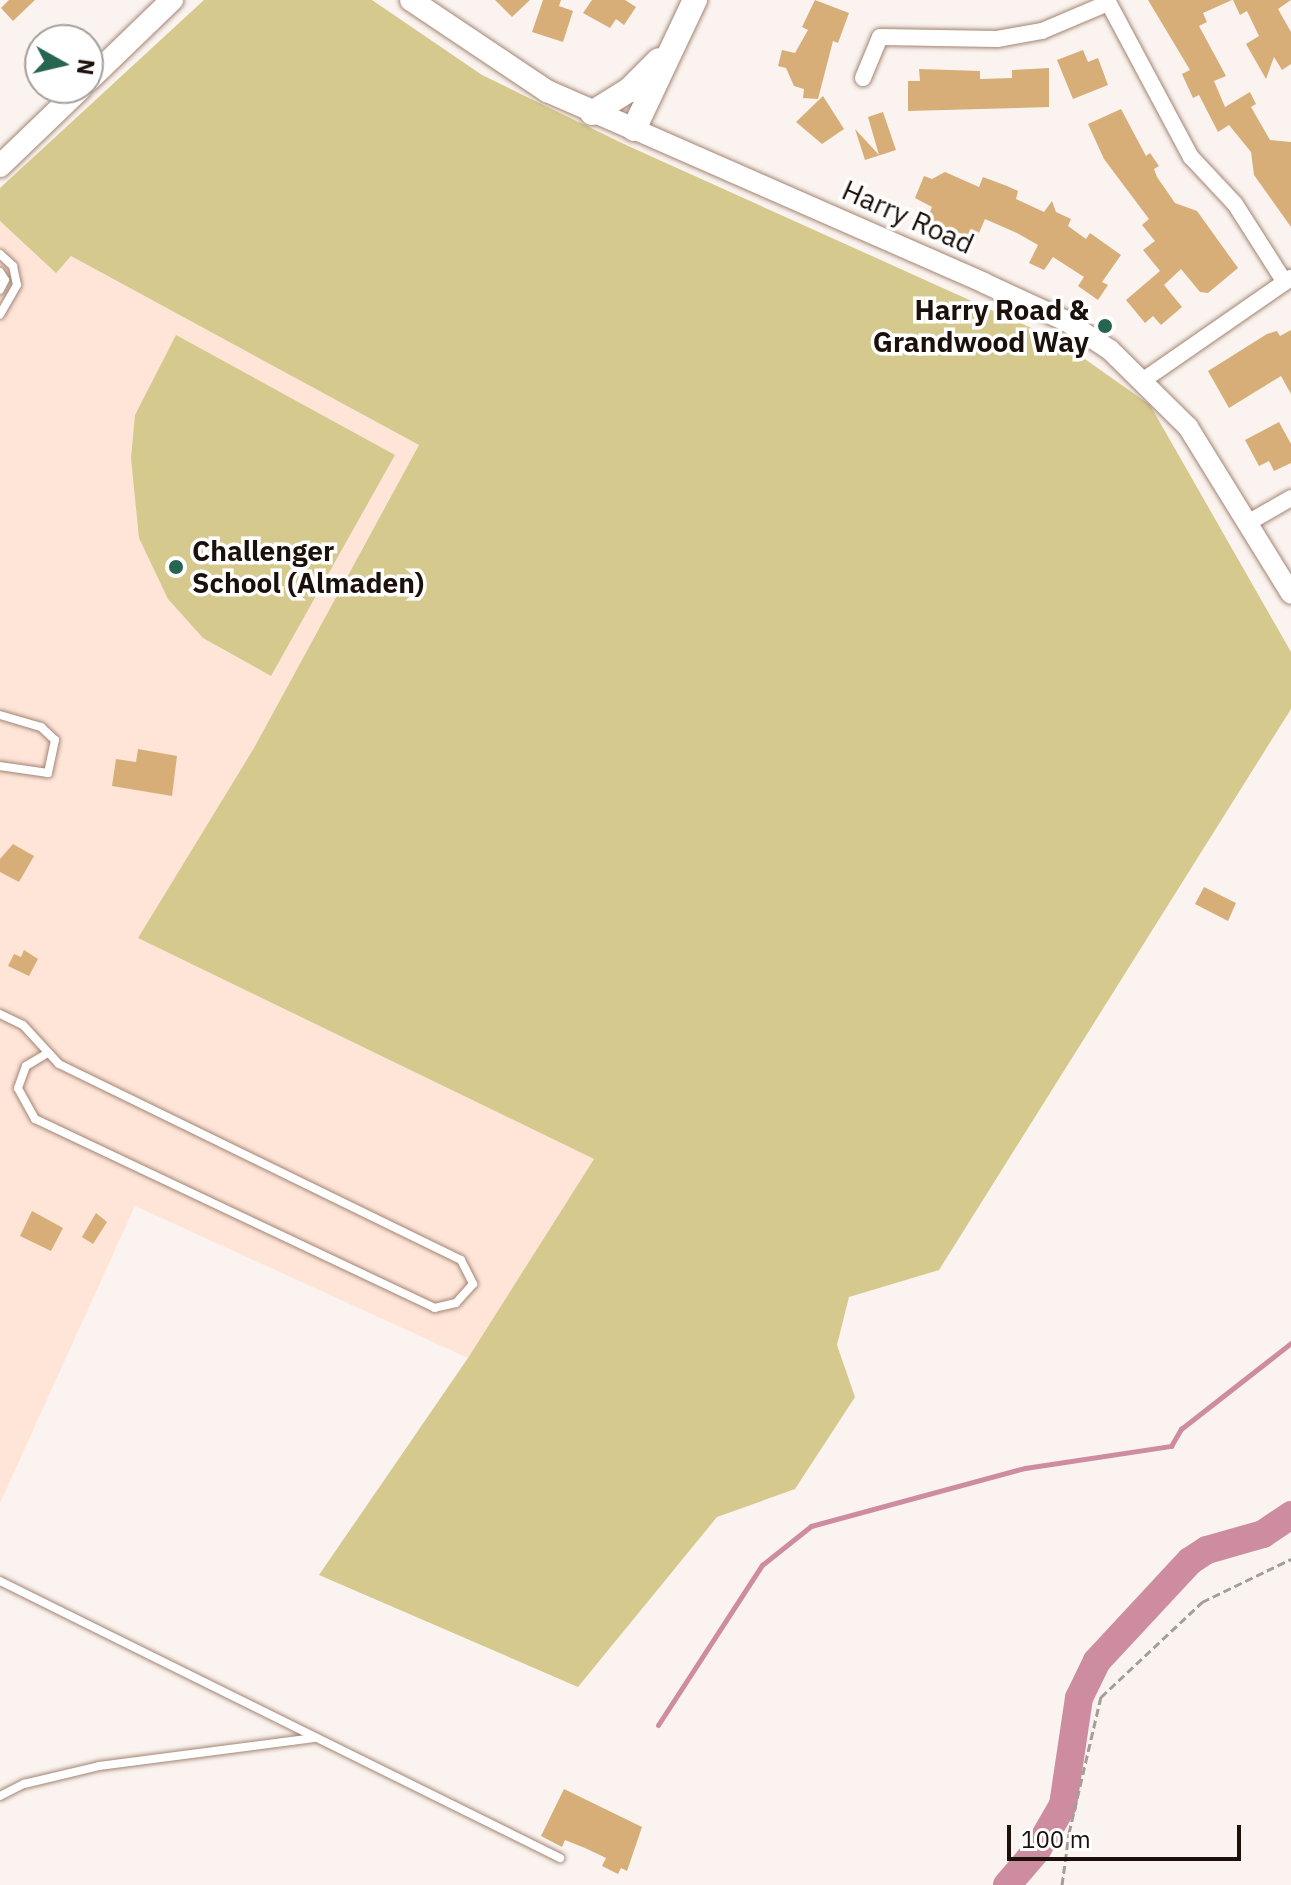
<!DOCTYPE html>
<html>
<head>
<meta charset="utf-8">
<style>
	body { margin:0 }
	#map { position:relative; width:1291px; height:1885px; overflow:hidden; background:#faf3ef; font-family:"IBM Plex Sans",sans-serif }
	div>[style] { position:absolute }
	.built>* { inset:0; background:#fee5d8 }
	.green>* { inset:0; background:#d5c98d }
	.stream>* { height:5px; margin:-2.5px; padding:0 2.5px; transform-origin:2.5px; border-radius:2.5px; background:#ce8ca0 }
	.river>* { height:28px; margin:-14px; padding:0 14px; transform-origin:14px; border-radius:14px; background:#ce8ca0 }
	.building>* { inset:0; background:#d7ae78 }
	.path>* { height:3px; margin-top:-1.5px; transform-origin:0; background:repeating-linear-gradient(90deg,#a69d99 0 8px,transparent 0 12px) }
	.roads { filter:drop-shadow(0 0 2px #a38473) drop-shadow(0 0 2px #a38473) }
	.service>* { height:8px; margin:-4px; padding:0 4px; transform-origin:4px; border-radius:4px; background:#fff }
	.minor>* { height:16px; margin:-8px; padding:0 8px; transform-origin:8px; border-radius:8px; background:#fff }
	.tertiary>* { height:20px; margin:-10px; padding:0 10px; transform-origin:10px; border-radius:10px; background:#fff }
	.secondary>* { height:22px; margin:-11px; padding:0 11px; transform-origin:11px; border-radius:11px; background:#fff }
	.primary>* { height:24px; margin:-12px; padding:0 12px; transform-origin:12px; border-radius:12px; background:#fff }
	.dots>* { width:22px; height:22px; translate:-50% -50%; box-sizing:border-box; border:4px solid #fff; border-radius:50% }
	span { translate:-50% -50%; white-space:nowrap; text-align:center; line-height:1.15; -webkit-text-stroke:7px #fff; paint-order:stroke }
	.street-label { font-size:28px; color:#1b100a }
	.poi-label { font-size:28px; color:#1b100a; font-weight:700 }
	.right { translate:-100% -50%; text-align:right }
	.left { translate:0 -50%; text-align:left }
	.north { position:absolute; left:24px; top:24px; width:80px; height:80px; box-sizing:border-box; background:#fff; border:2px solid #a49f9d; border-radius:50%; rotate:98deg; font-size:22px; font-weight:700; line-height:32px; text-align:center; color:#1b100a }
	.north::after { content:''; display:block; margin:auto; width:28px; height:36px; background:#256552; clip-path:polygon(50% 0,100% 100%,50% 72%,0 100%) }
	.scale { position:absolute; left:1007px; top:1825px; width:234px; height:36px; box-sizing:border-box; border:4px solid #1b100a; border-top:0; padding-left:10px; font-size:24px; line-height:28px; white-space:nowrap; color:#1b100a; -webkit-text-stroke:6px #fff; paint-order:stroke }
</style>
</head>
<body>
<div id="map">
	<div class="built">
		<i style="clip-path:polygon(0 221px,56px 272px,71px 256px,419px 445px,254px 748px,138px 938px,594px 1159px,468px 1358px,135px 1206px,0 1503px)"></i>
	</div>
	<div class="green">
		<i style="clip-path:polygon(204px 0,372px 0,482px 75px,626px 145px,1058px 340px,1150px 405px,1291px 652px,1291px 709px,939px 1270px,849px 1297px,837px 1345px,855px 1397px,795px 1489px,717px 1517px,578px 1687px,319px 1575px,468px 1358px,594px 1159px,138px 938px,254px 748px,419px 445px,71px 256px,56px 273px,0 221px,0 188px)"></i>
		<i style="clip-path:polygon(176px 335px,395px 455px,271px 676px,203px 638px,168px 599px,139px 538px,131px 458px,135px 415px)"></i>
	</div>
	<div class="stream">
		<i style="left:658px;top:1725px;width:191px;rotate:-57deg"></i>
		<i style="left:762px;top:1565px;width:63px;rotate:-38.5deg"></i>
		<i style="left:811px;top:1526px;width:222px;rotate:-15.2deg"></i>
		<i style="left:1025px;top:1468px;width:148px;rotate:-8.6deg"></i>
		<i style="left:1171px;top:1446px;width:20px;rotate:-60deg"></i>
		<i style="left:1181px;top:1429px;width:140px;rotate:-38deg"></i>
	</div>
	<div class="river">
		<i style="left:1007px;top:1885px;width:46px;rotate:-49.4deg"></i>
		<i style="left:1037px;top:1850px;width:52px;rotate:-60deg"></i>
		<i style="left:1063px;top:1805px;width:108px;rotate:-81.5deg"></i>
		<i style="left:1079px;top:1698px;width:41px;rotate:-64.1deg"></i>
		<i style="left:1097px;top:1661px;width:137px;rotate:-47.1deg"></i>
		<i style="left:1190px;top:1561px;width:20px;rotate:-33deg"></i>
		<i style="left:1207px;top:1550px;width:58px;rotate:-15.9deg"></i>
		<i style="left:1263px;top:1534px;width:34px;rotate:-34deg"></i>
	</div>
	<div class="building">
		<i style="clip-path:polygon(9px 0,35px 0,13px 21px,1px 8px)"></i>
		<i style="clip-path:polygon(495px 0,530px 0,512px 17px)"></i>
		<i style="clip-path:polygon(543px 0,561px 0,559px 6px,573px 11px,563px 42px,532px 32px)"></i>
		<i style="clip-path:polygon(592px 0,625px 0,636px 7px,624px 25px,616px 19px,610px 28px,583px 13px)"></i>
		<i style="clip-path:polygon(815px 0,849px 13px,838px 43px,833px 41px,818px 99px,803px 98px,804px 89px,794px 86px,786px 68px,778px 66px,782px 50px,795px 53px,808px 30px,802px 27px)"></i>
		<i style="clip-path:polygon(1148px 0,1232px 0,1203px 13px,1207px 22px,1199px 26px,1226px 76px,1214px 81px,1225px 107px,1250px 92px,1256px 104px,1251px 107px,1270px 140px,1291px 142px,1291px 227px,1254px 175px,1251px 152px,1229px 125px,1218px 132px,1199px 95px,1193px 98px,1182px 74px,1190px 70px)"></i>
		<i style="clip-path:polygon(1233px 0,1291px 0,1278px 9px,1291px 32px,1291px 64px,1282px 70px,1274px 57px,1266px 79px,1246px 44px,1259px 36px,1247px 11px,1240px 15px)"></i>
		<i style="clip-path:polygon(1083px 50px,1088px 62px,1098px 58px,1108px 85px,1073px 99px,1057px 60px)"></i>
		<i style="clip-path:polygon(1049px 68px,1049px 107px,908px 111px,908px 81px,920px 81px,919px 69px,980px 71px,980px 79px,1012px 78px,1012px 70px)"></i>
		<i style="clip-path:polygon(823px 96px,844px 129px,822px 144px,796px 122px)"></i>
		<i style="clip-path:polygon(1121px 109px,1146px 156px,1150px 153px,1159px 166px,1154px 169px,1157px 177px,1175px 203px,1197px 211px,1238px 268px,1208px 293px,1200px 292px,1181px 269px,1164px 285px,1182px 307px,1161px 325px,1153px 316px,1145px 323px,1126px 300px,1160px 271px,1143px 250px,1155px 241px,1142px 225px,1149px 219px,1104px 159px,1088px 124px)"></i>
		<i style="clip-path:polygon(883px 112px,896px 150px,865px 160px,855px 129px,879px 155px,868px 117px)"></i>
		<i style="clip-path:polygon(945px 172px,979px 187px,983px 177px,1007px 186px,1018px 191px,1016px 199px,1044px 212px,1052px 201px,1056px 212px,1071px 219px,1068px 226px,1086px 239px,1090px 233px,1121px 255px,1102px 282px,1108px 285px,1098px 300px,1078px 286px,1084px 277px,1053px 257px,1044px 270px,1029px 263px,1038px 245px,1017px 233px,985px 219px,976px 240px,927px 219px,932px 207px,915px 198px,924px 176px,932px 179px)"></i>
		<i style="clip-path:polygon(1291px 330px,1291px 394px,1281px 376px,1229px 408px,1208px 371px,1267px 334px,1277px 331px,1280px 336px)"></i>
		<i style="clip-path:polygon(1279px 422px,1291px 444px,1291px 463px,1274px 471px,1269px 461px,1259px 466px,1245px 440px)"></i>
		<i style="clip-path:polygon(138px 749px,177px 756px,172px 796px,112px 786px,116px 759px,136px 762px)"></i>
		<i style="clip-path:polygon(13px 844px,34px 856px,19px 882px,0 872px,0 859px)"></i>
		<i style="clip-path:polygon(1204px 887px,1236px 903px,1228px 921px,1195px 904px)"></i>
		<i style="clip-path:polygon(24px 950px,38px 959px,29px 976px,8px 966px,14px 954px,21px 957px)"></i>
		<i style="clip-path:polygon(32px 1211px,63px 1228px,51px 1251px,20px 1236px)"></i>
		<i style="clip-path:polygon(96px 1213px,107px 1222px,93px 1244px,82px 1237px)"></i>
		<i style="clip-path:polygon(564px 1789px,642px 1827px,627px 1871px,621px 1868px,618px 1874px,602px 1866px,606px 1858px,585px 1848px,565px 1840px,562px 1847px,541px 1836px)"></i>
	</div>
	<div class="path">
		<i style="left:1062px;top:1885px;width:52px;rotate:-82.3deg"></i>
		<i style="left:1069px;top:1833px;width:140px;rotate:-76.8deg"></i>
		<i style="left:1101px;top:1697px;width:139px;rotate:-43.2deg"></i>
		<i style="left:1202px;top:1602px;width:99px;rotate:-25.8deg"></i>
	</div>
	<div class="roads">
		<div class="service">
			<i style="left:0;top:254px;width:18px;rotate:43deg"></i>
			<i style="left:13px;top:266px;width:19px;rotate:78deg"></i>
			<i style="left:17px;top:285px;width:34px;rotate:120deg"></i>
			<i style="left:0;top:272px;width:9px;rotate:58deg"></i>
			<i style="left:5px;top:280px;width:11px;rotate:117deg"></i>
			<i style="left:0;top:715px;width:43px;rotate:16.3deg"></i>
			<i style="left:41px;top:727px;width:19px;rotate:43deg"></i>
			<i style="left:55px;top:740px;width:34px;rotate:102deg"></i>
			<i style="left:48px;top:773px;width:49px;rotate:-171.7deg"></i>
			<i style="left:0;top:1014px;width:25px;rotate:26deg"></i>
			<i style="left:23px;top:1025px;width:53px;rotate:47.3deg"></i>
			<i style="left:59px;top:1064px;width:447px;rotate:26deg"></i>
			<i style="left:461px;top:1260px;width:27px;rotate:63deg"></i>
			<i style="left:473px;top:1284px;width:25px;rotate:132deg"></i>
			<i style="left:456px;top:1303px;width:22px;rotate:167deg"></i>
			<i style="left:435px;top:1308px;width:442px;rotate:-154.7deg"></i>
			<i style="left:35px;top:1119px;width:35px;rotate:-119deg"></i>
			<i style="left:18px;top:1088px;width:23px;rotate:-70deg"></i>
			<i style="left:26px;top:1066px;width:26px;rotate:-31deg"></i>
			<i style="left:0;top:1581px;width:625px;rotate:26.32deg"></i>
			<i style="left:0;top:1796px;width:27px;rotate:-27deg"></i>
			<i style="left:24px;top:1784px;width:77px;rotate:-13.5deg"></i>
			<i style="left:99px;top:1766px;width:219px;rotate:-7.4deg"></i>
		</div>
		<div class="minor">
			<i style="left:1107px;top:0;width:178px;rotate:61.9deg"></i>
			<i style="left:1191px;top:157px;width:64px;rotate:46.9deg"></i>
			<i style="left:1235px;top:204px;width:91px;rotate:57.5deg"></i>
			<i style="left:863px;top:78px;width:44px;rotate:-67.5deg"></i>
			<i style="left:880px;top:37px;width:117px;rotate:1deg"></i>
			<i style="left:997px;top:39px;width:46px;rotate:-10.1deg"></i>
			<i style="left:1042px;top:31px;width:72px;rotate:-23deg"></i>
			<i style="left:1145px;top:379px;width:178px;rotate:-34.7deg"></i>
			<i style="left:1251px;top:521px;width:46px;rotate:-29.9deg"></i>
		</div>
		<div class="tertiary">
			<i style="left:634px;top:129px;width:382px;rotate:23.7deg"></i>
			<i style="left:984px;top:283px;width:90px;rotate:24.9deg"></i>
			<i style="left:1066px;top:321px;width:53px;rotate:33.4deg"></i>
			<i style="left:1110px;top:350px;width:110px;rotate:44.6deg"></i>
			<i style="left:1188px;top:427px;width:196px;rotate:58.3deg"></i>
		</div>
		<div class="secondary">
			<i style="left:411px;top:0;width:164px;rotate:33.8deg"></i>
			<i style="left:547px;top:91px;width:95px;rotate:23.6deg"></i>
			<i style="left:88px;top:81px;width:117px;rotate:-44deg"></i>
			<i style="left:0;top:166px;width:112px;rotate:-43.9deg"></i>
		</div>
		<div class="primary">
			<i style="left:592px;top:113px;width:44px;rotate:-31.9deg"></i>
			<i style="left:629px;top:90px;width:42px;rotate:-45deg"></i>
			<i style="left:634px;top:129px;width:143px;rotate:-64.7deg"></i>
		</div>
	</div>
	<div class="dots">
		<i style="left:1105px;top:326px;background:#256552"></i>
		<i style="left:176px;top:567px;background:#256552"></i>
	</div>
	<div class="street-label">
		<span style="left:908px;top:217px;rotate:24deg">Harry Road</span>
	</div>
	<div class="poi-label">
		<span class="right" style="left:1089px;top:326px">Harry Road &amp;<br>Grandwood Way</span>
		<span class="left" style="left:192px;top:567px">Challenger<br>School (Almaden)</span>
	</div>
	<div class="north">N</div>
	<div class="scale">100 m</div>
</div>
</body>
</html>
